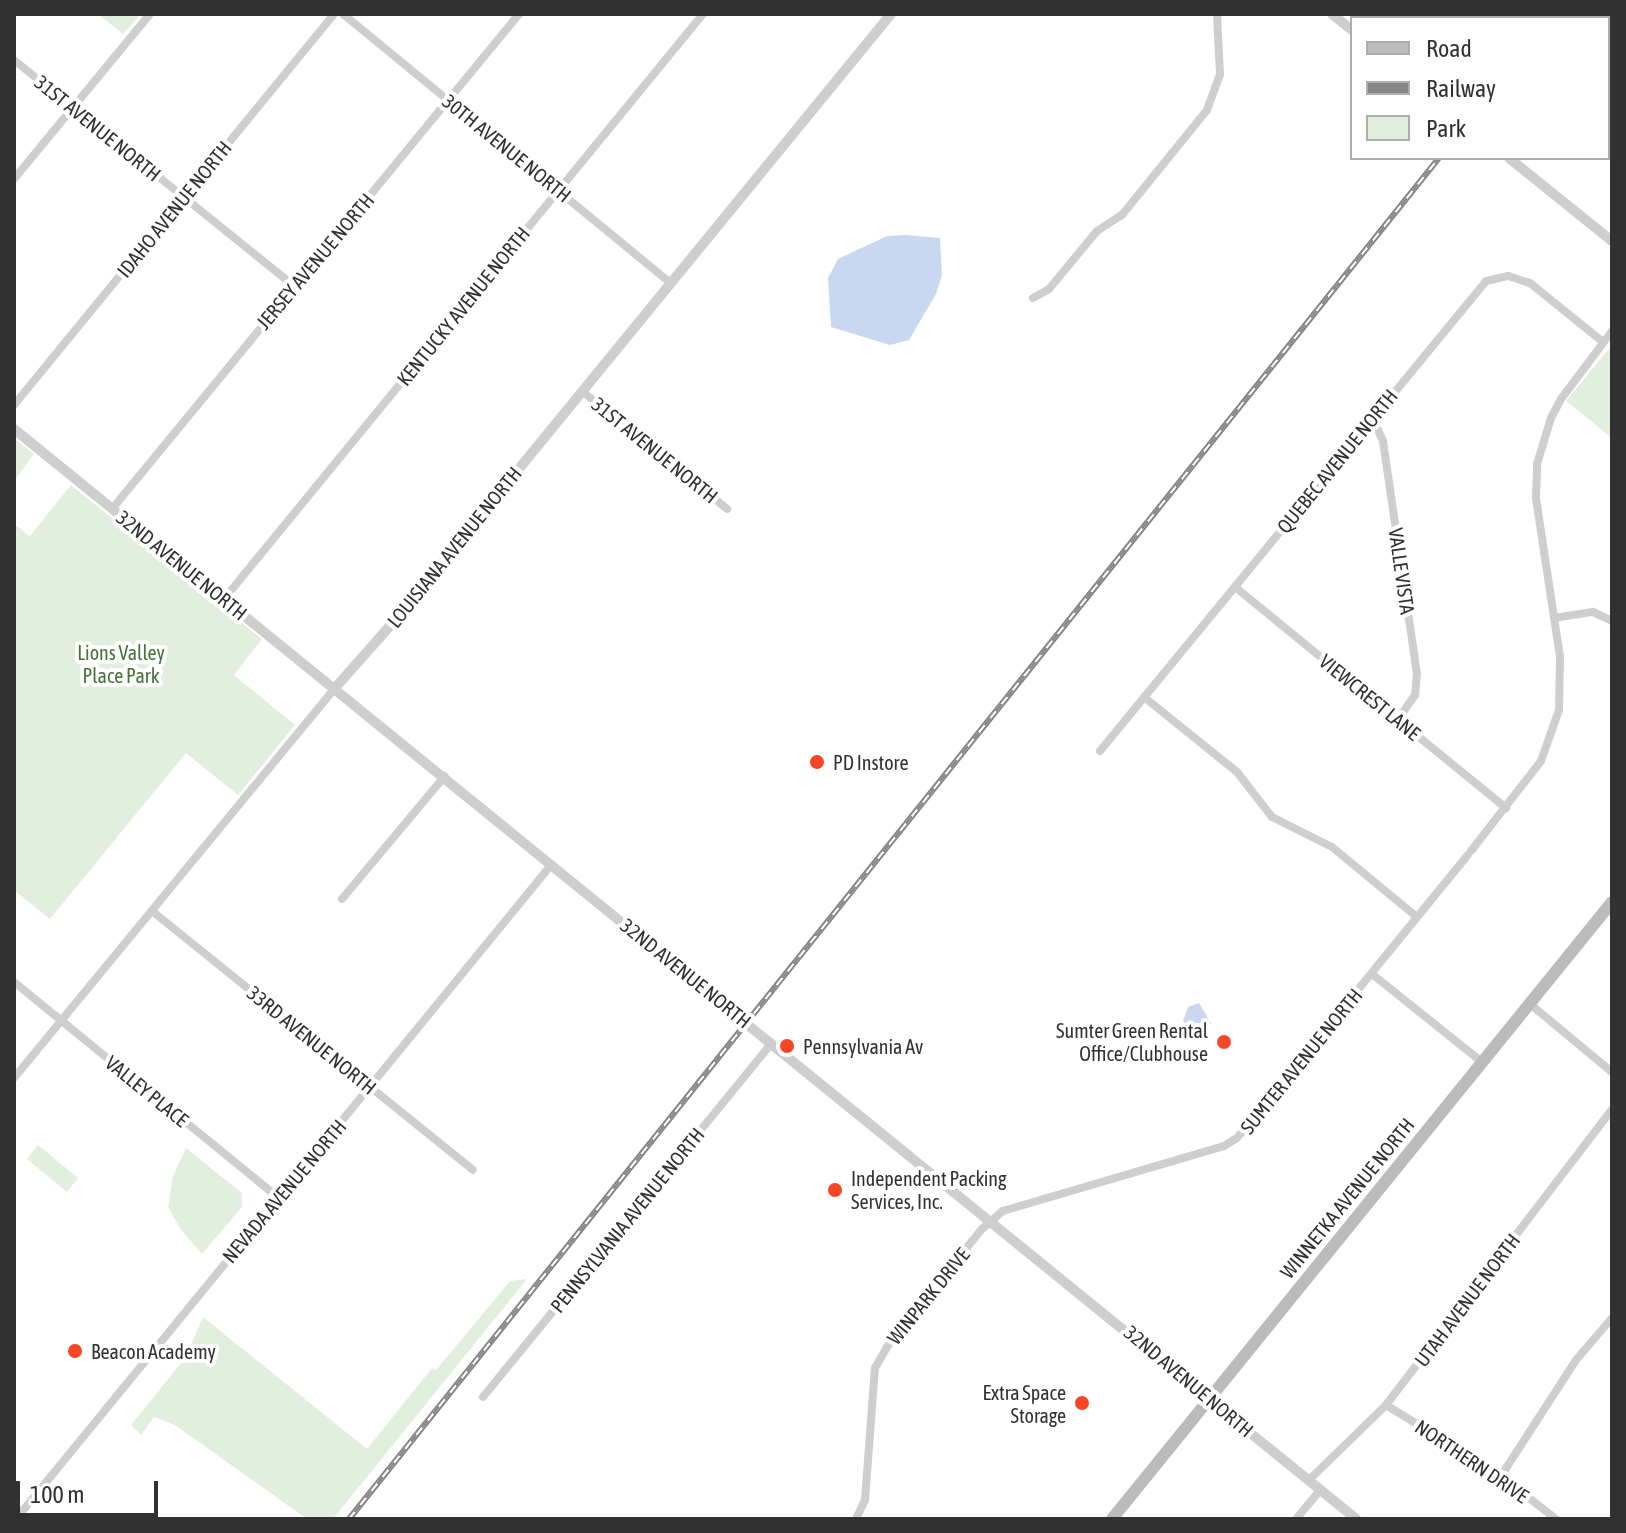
<!DOCTYPE html>
<html>
<head>
<meta charset="utf-8">
<style>
	body { margin:0 }
	#map { position:relative; width:1626px; height:1533px; overflow:hidden; background:#fff; font-family:"Asap Condensed",sans-serif }
	div>[style] { position:absolute }
	.green>* { inset:0; background:#e3efde }
	.water>* { inset:0; background:#c9d8f0 }
	.minor>* { height:8px; margin:-4px; padding:0 4px; transform-origin:4px; border-radius:4px; background:#cecece }
	.tertiary>* { height:10px; margin:-5px; padding:0 5px; transform-origin:5px; border-radius:5px; background:#cecece }
	.secondary>* { height:12px; margin:-6px; padding:0 6px; transform-origin:6px; border-radius:6px; background:#bbb }
	.rail>* { height:6px; margin-top:-3px; transform-origin:0; background:repeating-linear-gradient(90deg,#fff 0 9px,#868686 0 18px); box-sizing:border-box; border-block:2px solid #868686 }
	.dots>* { width:22px; height:22px; translate:-50% -50%; box-sizing:border-box; border:4px solid #fff; border-radius:50% }
	span { translate:-50% -50%; white-space:nowrap; text-align:center; line-height:1.15; -webkit-text-stroke:8px #fff; paint-order:stroke }
	.street-label { font-size:20px; color:#313131 }
	.park-label { font-size:20px; color:#467239 }
	.poi-label { font-size:20px; color:#313131 }
	.left { translate:0 -50%; text-align:left }
	.right { translate:-100% -50%; text-align:right }
	.frame { position:absolute; inset:0; border:16px solid #313131; pointer-events:none }
	.legend { position:absolute; left:1350px; top:16px; width:260px; height:144px; box-sizing:border-box; background:#fff; border:2px solid #adadad; margin:0; padding:10px 14px; list-style:none; font-size:24px; color:#313131 }
	.legend li { display:flex; align-items:center; gap:16px; height:40px }
	.legend b { width:40px; border:2px solid #adadad }
	.scale { position:absolute; left:16px; top:1481px; width:142px; height:36px; box-sizing:border-box; border:4px solid #313131; border-top:0; padding-left:10px; font-size:24px; line-height:28px; white-space:nowrap; color:#313131; -webkit-text-stroke:6px #fff; paint-order:stroke }
</style>
</head>
<body>
<div id="map">
	<div class="green">
		<i style="clip-path:polygon(98px 14px,141px 14px,123px 34px)"></i>
		<i style="clip-path:polygon(1612px 345px,1612px 438px,1566px 401px)"></i>
		<i style="clip-path:polygon(14px 438px,34px 454px,14px 481px)"></i>
		<i style="clip-path:polygon(71px 485px,262px 639px,234px 675px,295px 725px,238px 795px,186px 753px,50px 919px,14px 890px,14px 524px,30px 536px)"></i>
		<i style="clip-path:polygon(38px 1145px,78px 1178px,67px 1192px,27px 1159px)"></i>
		<i style="clip-path:polygon(186px 1148px,242px 1193px,242px 1207px,202px 1254px,181px 1230px,168px 1207px,173px 1176px)"></i>
		<i style="clip-path:polygon(527px 1279px,333px 1519px,307px 1519px,175px 1425px,154px 1417px,141px 1435px,131px 1425px,185px 1358px,203px 1317px,367px 1449px,432px 1368px,436px 1370px,510px 1281px)"></i>
	</div>
	<div class="water">
		<i style="clip-path:polygon(906px 235px,940px 238px,942px 275px,936px 294px,909px 340px,890px 345px,831px 327px,828px 278px,838px 259px,887px 236px)"></i>
		<i style="clip-path:polygon(1199px 1003px,1211px 1023px,1206px 1030px,1198px 1026px,1188px 1027px,1183px 1021px,1188px 1007px)"></i>
	</div>
	<div class="minor">
		<i style="left:343px;top:14px;width:423px;rotate:39.4deg"></i>
		<i style="left:14px;top:60px;width:360px;rotate:38.9deg"></i>
		<i style="left:14px;top:179px;width:214px;rotate:-50.5deg"></i>
		<i style="left:1033px;top:298px;width:18px;rotate:-29deg"></i>
		<i style="left:1049px;top:289px;width:75px;rotate:-50.4deg"></i>
		<i style="left:1097px;top:231px;width:30px;rotate:-33deg"></i>
		<i style="left:1122px;top:215px;width:135px;rotate:-51deg"></i>
		<i style="left:1207px;top:110px;width:38px;rotate:-70deg"></i>
		<i style="left:1220px;top:74px;width:60px;rotate:-92.9deg"></i>
		<i style="left:582px;top:391px;width:187px;rotate:39.1deg"></i>
		<i style="left:14px;top:405px;width:505px;rotate:-50.7deg"></i>
		<i style="left:1369px;top:423px;width:11px;rotate:38deg"></i>
		<i style="left:1378px;top:430px;width:12px;rotate:66deg"></i>
		<i style="left:1383px;top:441px;width:234px;rotate:81.7deg"></i>
		<i style="left:1417px;top:673px;width:22px;rotate:95deg"></i>
		<i style="left:1415px;top:695px;width:29px;rotate:125deg"></i>
		<i style="left:112px;top:509px;width:641px;rotate:-50.57deg"></i>
		<i style="left:1235px;top:587px;width:350px;rotate:39.2deg"></i>
		<i style="left:224px;top:599px;width:756px;rotate:-50.69deg"></i>
		<i style="left:1554px;top:618px;width:39px;rotate:-9deg"></i>
		<i style="left:1593px;top:612px;width:21px;rotate:25deg"></i>
		<i style="left:1144px;top:697px;width:119px;rotate:38.9deg"></i>
		<i style="left:1237px;top:772px;width:57px;rotate:52.1deg"></i>
		<i style="left:1272px;top:817px;width:67px;rotate:26.6deg"></i>
		<i style="left:1332px;top:847px;width:110px;rotate:39.5deg"></i>
		<i style="left:1100px;top:751px;width:608px;rotate:-50.6deg"></i>
		<i style="left:1486px;top:281px;width:23px;rotate:-13deg"></i>
		<i style="left:1508px;top:276px;width:23px;rotate:18deg"></i>
		<i style="left:1530px;top:283px;width:94px;rotate:38.9deg"></i>
		<i style="left:1471px;top:851px;width:114px;rotate:-52.1deg"></i>
		<i style="left:1541px;top:761px;width:54px;rotate:-70.6deg"></i>
		<i style="left:1559px;top:710px;width:53px;rotate:-88.9deg"></i>
		<i style="left:1560px;top:657px;width:161px;rotate:-98.6deg"></i>
		<i style="left:1536px;top:498px;width:34px;rotate:-88deg"></i>
		<i style="left:1537px;top:464px;width:48px;rotate:-73.1deg"></i>
		<i style="left:1551px;top:418px;width:21px;rotate:-62deg"></i>
		<i style="left:1561px;top:399px;width:85px;rotate:-53.1deg"></i>
		<i style="left:342px;top:899px;width:160px;rotate:-50.1deg"></i>
		<i style="left:152px;top:911px;width:412px;rotate:38.9deg"></i>
		<i style="left:1372px;top:974px;width:141px;rotate:38.7deg"></i>
		<i style="left:14px;top:982px;width:343px;rotate:39.2deg"></i>
		<i style="left:1530px;top:1004px;width:107px;rotate:39.7deg"></i>
		<i style="left:14px;top:1078px;width:505px;rotate:-50.54deg"></i>
		<i style="left:483px;top:1397px;width:457px;rotate:-50.8deg"></i>
		<i style="left:1386px;top:1405px;width:135px;rotate:31.7deg"></i>
		<i style="left:1501px;top:1476px;width:70px;rotate:38deg"></i>
		<i style="left:1501px;top:1476px;width:138px;rotate:-57.1deg"></i>
		<i style="left:1576px;top:1360px;width:55px;rotate:-49.4deg"></i>
		<i style="left:1309px;top:1480px;width:107px;rotate:-44.2deg"></i>
		<i style="left:1386px;top:1405px;width:372px;rotate:-52.6deg"></i>
		<i style="left:16px;top:1519px;width:846px;rotate:-50.71deg"></i>
		<i style="left:856px;top:1519px;width:21px;rotate:-65deg"></i>
		<i style="left:865px;top:1500px;width:132px;rotate:-85.7deg"></i>
		<i style="left:875px;top:1368px;width:24px;rotate:-60deg"></i>
		<i style="left:887px;top:1347px;width:151px;rotate:-51.2deg"></i>
		<i style="left:982px;top:1229px;width:28px;rotate:-41deg"></i>
		<i style="left:1003px;top:1211px;width:230px;rotate:-16.4deg"></i>
		<i style="left:1224px;top:1146px;width:15px;rotate:-32deg"></i>
		<i style="left:1237px;top:1138px;width:365px;rotate:-50.8deg"></i>
		<i style="left:1296px;top:1519px;width:38px;rotate:-50deg"></i>
	</div>
	<div class="tertiary">
		<i style="left:1332px;top:14px;width:26px;rotate:39deg"></i>
		<i style="left:1509px;top:158px;width:132px;rotate:38.9deg"></i>
		<i style="left:14px;top:429px;width:1729px;rotate:39.08deg"></i>
		<i style="left:335px;top:688px;width:92px;rotate:-48.5deg"></i>
		<i style="left:396px;top:619px;width:782px;rotate:-50.71deg"></i>
	</div>
	<div class="secondary">
		<i style="left:1112px;top:1519px;width:794px;rotate:-50.98deg"></i>
	</div>
	<div class="rail">
		<i style="left:1534px;top:18px;width:4px;rotate:-63deg"></i>
		<i style="left:349px;top:1519px;width:1744px;rotate:-51.31deg"></i>
	</div>
	<div class="dots">
		<i style="left:817px;top:762px;background:#f64625"></i>
		<i style="left:1224px;top:1042px;background:#f64625"></i>
		<i style="left:787px;top:1046px;background:#f64625"></i>
		<i style="left:835px;top:1190px;background:#f64625"></i>
		<i style="left:75px;top:1351px;background:#f64625"></i>
		<i style="left:1082px;top:1403px;background:#f64625"></i>
	</div>
	<div class="street-label">
		<span style="left:98px;top:128px;rotate:39deg">31ST AVENUE NORTH</span>
		<span style="left:507px;top:148px;rotate:39deg">30TH AVENUE NORTH</span>
		<span style="left:174px;top:209px;rotate:-51deg">IDAHO AVENUE NORTH</span>
		<span style="left:315px;top:261px;rotate:-50deg">JERSEY AVENUE NORTH</span>
		<span style="left:463px;top:306px;rotate:-51deg">KENTUCKY AVENUE NORTH</span>
		<span style="left:655px;top:450px;rotate:39deg">31ST AVENUE NORTH</span>
		<span style="left:1337px;top:461px;rotate:-51deg">QUEBEC AVENUE NORTH</span>
		<span style="left:454px;top:547px;rotate:-51deg">LOUISIANA AVENUE NORTH</span>
		<span style="left:182px;top:565px;rotate:39deg">32ND AVENUE NORTH</span>
		<span style="left:1402px;top:571px;rotate:82deg">VALLE VISTA</span>
		<span style="left:1370px;top:697px;rotate:39deg">VIEWCREST LANE</span>
		<span style="left:686px;top:973px;rotate:39deg">32ND AVENUE NORTH</span>
		<span style="left:312px;top:1040px;rotate:39deg">33RD AVENUE NORTH</span>
		<span style="left:1301px;top:1061px;rotate:-51deg">SUMTER AVENUE NORTH</span>
		<span style="left:147px;top:1091px;rotate:39deg">VALLEY PLACE</span>
		<span style="left:284px;top:1191px;rotate:-50deg">NEVADA AVENUE NORTH</span>
		<span style="left:1347px;top:1198px;rotate:-51deg">WINNETKA AVENUE NORTH</span>
		<span style="left:627px;top:1220px;rotate:-51deg">PENNSYLVANIA AVENUE NORTH</span>
		<span style="left:928px;top:1296px;rotate:-51deg">WINPARK DRIVE</span>
		<span style="left:1467px;top:1300px;rotate:-53deg">UTAH AVENUE NORTH</span>
		<span style="left:1189px;top:1381px;rotate:40deg">32ND AVENUE NORTH</span>
		<span style="left:1472px;top:1461px;rotate:34deg">NORTHERN DRIVE</span>
	</div>
	<div class="park-label">
		<span style="left:121px;top:664px">Lions Valley<br>Place Park</span>
	</div>
	<div class="poi-label">
		<span class="left" style="left:833px;top:762px">PD Instore</span>
		<span class="right" style="left:1208px;top:1042px">Sumter Green Rental<br>Office/Clubhouse</span>
		<span class="left" style="left:803px;top:1046px">Pennsylvania Av</span>
		<span class="left" style="left:851px;top:1190px">Independent Packing<br>Services, Inc.</span>
		<span class="left" style="left:91px;top:1351px">Beacon Academy</span>
		<span class="right" style="left:1066px;top:1404px">Extra Space<br>Storage</span>
	</div>
	<div class="frame"></div>
	<ul class="legend">
	<li><b style="height:10px;background:#bbb"></b>Road</li>
	<li><b style="height:10px;background:#868686"></b>Railway</li>
	<li><b style="height:22px;background:#e3efde"></b>Park</li>
	</ul>
	<div class="scale">100 m</div>
</div>
</body>
</html>
